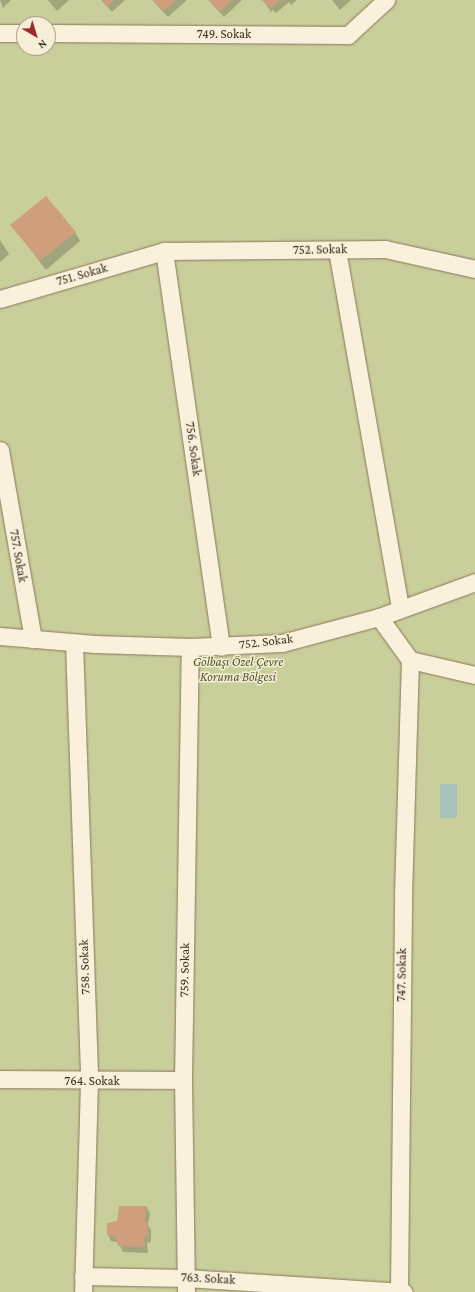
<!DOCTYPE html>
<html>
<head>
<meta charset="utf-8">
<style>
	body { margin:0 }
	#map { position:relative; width:475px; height:1292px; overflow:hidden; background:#f0e4c8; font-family:"Crimson Pro",serif }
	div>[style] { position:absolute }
	.green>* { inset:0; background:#c9cf9b }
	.water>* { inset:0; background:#a9c4bc }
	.shadow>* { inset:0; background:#0003 }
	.building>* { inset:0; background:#cf9f7d }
	.roads { filter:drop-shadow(0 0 1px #8d765c) drop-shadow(0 0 1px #8d765c) }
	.street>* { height:17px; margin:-8.5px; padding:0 8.5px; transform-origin:8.5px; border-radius:8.5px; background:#faf1dc }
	span { translate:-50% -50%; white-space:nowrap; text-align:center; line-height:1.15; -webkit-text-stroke:3px #f7eed8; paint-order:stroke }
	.street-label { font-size:13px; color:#3d2e20 }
	.park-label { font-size:13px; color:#4d5a26; font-style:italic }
	.north { position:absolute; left:16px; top:16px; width:40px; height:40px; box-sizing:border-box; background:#f7eed8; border:1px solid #ada18e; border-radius:50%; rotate:142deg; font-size:11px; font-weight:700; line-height:16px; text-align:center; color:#3d2e20 }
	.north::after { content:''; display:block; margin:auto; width:14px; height:18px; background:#9e2a2b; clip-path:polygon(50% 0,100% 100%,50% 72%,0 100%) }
</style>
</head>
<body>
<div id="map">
	<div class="green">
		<i style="clip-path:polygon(evenodd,0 0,475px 0,475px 1292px,0 1292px,0 0,24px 24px,48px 24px,48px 48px,24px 48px,24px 24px)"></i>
	</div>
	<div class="water">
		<i style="clip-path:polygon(440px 784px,457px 784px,457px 818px,440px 818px)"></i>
	</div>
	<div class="shadow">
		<i style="clip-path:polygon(0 0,11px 0,3px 8px)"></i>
		<i style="clip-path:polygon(48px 0,69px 0,57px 11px)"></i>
		<i style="clip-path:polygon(101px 0,125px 0,112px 12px)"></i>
		<i style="clip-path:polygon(152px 0,187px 0,168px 17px)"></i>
		<i style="clip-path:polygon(208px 0,242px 0,224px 17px)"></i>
		<i style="clip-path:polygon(263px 0,297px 0,291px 5px,289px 2px,276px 13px,273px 10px,271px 12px)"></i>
		<i style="clip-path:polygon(332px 0,351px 0,340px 10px)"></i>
		<i style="clip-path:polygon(12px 225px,75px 232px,80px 241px,46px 270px)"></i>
		<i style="clip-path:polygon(0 240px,9px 254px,0 262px)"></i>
		<i style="clip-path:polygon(146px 1207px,150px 1213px,148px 1225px,151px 1230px,151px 1242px,147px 1243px,148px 1253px,123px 1252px,118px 1242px,111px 1241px,108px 1235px,118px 1222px)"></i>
	</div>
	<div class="building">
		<i style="clip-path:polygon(102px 0,115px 0,107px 6px)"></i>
		<i style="clip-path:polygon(153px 0,176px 0,164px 11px)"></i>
		<i style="clip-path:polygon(209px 0,232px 0,220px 12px)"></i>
		<i style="clip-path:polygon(261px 0,280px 0,272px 8px)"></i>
		<i style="clip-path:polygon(46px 196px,76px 232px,40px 261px,10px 225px)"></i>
		<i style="clip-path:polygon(119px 1206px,147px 1206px,145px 1222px,148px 1223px,148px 1236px,144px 1237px,145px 1247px,118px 1246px,115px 1236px,107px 1235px,107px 1223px,117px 1221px)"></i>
	</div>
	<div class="roads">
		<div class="street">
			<i style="left:0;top:33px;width:24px"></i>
			<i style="left:48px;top:33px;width:300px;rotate:0.4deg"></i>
			<i style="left:348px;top:35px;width:52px;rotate:-42.6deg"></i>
			<i style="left:337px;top:250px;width:364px;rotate:80deg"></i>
			<i style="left:164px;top:251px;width:400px;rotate:81.8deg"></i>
			<i style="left:0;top:299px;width:171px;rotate:-16.3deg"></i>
			<i style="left:164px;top:251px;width:221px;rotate:-0.5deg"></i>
			<i style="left:385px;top:249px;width:92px;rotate:12.5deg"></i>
			<i style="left:0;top:450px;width:192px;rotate:80.1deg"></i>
			<i style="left:379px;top:617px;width:53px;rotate:54.2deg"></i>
			<i style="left:410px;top:660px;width:67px;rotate:13deg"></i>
			<i style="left:0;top:636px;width:95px;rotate:4.8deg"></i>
			<i style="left:95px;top:644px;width:95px;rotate:1.8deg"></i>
			<i style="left:190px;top:647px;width:92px;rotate:-2.5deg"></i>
			<i style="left:282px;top:643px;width:100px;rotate:-15deg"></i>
			<i style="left:379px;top:617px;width:102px;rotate:-20deg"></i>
			<i style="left:74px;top:643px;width:438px;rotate:88deg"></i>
			<i style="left:89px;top:1081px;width:211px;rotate:91.6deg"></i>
			<i style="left:0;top:1079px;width:183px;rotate:0.3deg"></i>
			<i style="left:83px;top:1276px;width:103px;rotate:1.1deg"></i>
			<i style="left:186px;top:1278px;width:218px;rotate:3.7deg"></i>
			<i style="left:399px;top:1290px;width:395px;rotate:-89.4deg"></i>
			<i style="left:403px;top:895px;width:235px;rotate:-88.3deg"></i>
			<i style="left:186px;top:1292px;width:212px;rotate:-90.8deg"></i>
			<i style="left:183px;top:1080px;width:433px;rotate:-89.1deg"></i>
		</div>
	</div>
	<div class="street-label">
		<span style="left:224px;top:34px">749. Sokak</span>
		<span style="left:320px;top:250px;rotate:-1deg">752. Sokak</span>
		<span style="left:82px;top:275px;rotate:-16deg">751. Sokak</span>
		<span style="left:193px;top:449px;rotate:82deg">756. Sokak</span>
		<span style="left:18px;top:556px;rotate:80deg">757. Sokak</span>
		<span style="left:266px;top:642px;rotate:-7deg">752. Sokak</span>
		<span style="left:85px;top:967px;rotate:-92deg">758. Sokak</span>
		<span style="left:185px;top:970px;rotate:-89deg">759. Sokak</span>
		<span style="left:402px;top:975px;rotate:-89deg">747. Sokak</span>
		<span style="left:92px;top:1081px">764. Sokak</span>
		<span style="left:208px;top:1279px;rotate:3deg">763. Sokak</span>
	</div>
	<div class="park-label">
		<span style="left:238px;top:670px">Gölbaşı Özel Çevre<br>Koruma Bölgesi</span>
	</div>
	<div class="north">N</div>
</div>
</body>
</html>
